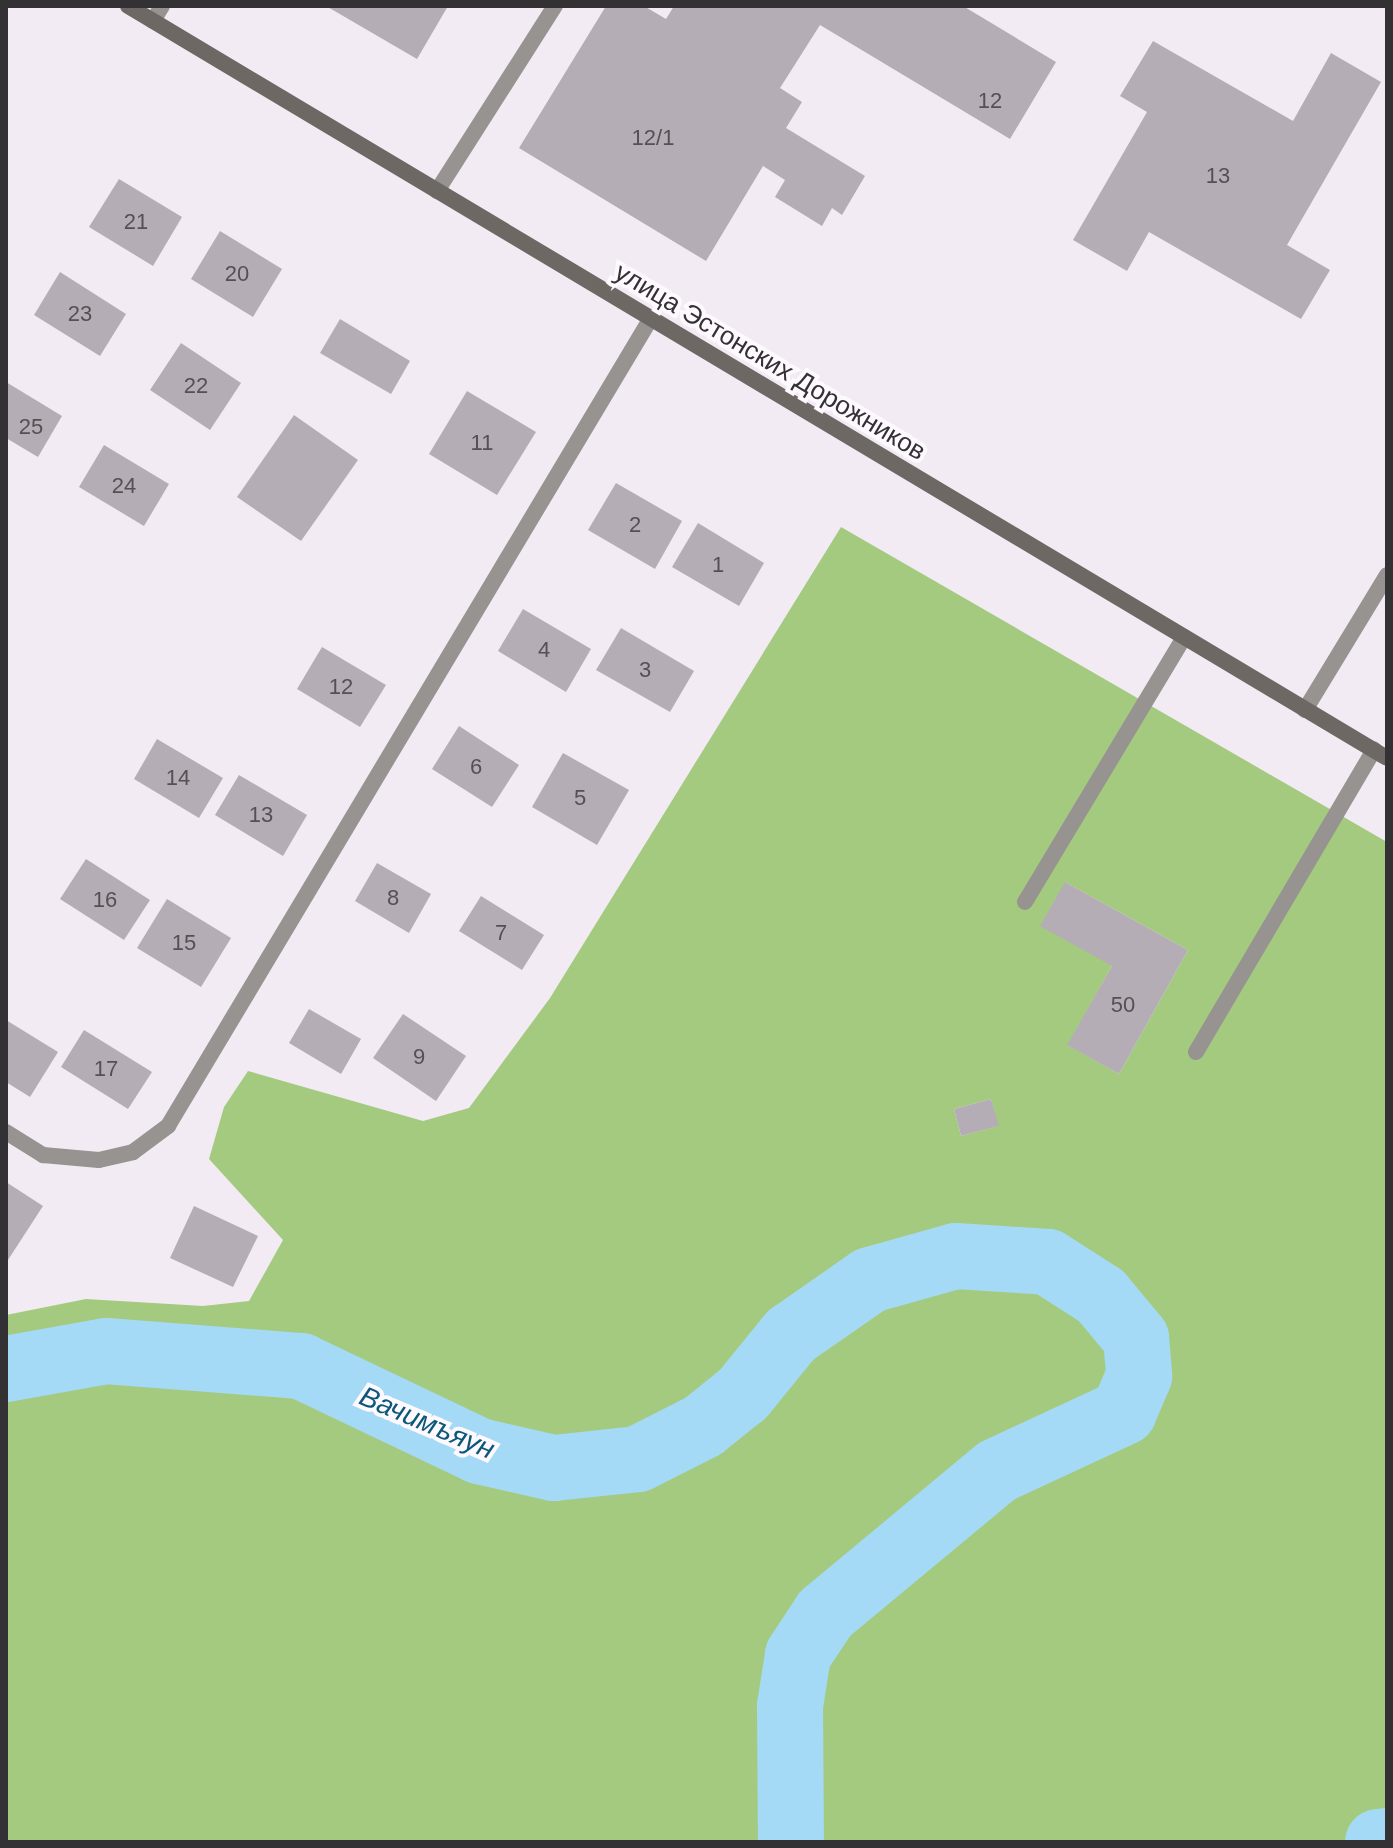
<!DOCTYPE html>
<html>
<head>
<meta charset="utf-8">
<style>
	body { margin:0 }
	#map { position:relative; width:1393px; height:1848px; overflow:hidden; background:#f2ebf3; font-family:Arial,sans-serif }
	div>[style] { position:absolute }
	.green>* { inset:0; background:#a4ca80 }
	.river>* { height:66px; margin:-33px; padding:0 33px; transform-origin:33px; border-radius:33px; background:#a5daf7 }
	.building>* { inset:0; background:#b4adb5 }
	.lane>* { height:16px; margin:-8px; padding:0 8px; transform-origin:8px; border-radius:8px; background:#969390 }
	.street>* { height:16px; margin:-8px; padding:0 8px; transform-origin:8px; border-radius:8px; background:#969390 }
	.secondary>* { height:16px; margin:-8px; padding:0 8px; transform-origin:8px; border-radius:8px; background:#6d6863 }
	span { translate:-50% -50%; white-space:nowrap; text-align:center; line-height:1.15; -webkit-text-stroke:8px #fdf9fe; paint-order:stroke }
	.number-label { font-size:22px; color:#545054 }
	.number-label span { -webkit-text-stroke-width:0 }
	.street-label { font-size:26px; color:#343134 }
	.water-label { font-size:28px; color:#0c5879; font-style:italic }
	.frame { position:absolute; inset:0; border:8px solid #343134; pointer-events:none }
</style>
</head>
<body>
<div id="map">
	<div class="green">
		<i style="clip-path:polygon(evenodd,841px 527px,1387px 842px,1387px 1842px,6px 1842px,6px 1315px,86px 1299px,203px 1306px,249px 1301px,283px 1240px,209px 1159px,224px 1107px,248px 1071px,423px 1121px,469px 1108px,550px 998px,841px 527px,1065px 882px,1188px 950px,1119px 1074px,1068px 1045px,1112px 966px,1065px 882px,841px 527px,991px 1099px,998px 1126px,961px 1136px,954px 1109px,991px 1099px)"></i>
	</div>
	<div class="river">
		<i style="left:6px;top:1369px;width:102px;rotate:-10.2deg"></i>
		<i style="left:106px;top:1351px;width:196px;rotate:4.4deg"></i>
		<i style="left:301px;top:1366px;width:197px;rotate:25.5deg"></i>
		<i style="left:479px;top:1451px;width:77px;rotate:12.8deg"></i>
		<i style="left:554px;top:1468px;width:84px;rotate:-6.1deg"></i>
		<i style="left:638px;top:1459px;width:73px;rotate:-26.9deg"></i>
		<i style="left:703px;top:1426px;width:51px;rotate:-38.7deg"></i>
		<i style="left:743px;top:1394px;width:76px;rotate:-50.9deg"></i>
		<i style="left:791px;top:1335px;width:96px;rotate:-34.8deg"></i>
		<i style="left:870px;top:1280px;width:89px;rotate:-15.6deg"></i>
		<i style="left:956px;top:1256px;width:92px;rotate:3.7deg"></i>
		<i style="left:1048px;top:1262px;width:63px;rotate:32.7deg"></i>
		<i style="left:1101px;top:1296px;width:55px;rotate:50.2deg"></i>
		<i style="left:1136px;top:1338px;width:38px;rotate:85deg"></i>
		<i style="left:1139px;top:1376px;width:39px;rotate:113deg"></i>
		<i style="left:1124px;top:1412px;width:140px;rotate:155.1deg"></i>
		<i style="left:997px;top:1471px;width:224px;rotate:140.3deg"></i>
		<i style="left:825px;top:1614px;width:49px;rotate:123.4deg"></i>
		<i style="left:798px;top:1655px;width:52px;rotate:98.9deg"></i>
		<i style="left:790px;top:1706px;width:136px;rotate:89.6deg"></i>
		<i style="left:1378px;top:1842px;width:9px;rotate:-6deg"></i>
	</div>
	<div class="building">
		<i style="clip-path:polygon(326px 6px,448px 6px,417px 59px)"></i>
		<i style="clip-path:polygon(606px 6px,644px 6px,666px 19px,674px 6px,963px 6px,1056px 62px,1010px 139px,820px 25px,780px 88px,802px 102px,786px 128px,865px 176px,842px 215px,832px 208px,822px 226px,775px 197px,785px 180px,763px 166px,706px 261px,519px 148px)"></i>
		<i style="clip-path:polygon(1153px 41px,1293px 121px,1331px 53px,1381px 82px,1287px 245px,1330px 270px,1301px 319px,1149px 232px,1127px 271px,1073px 240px,1147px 112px,1120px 96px)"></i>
		<i style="clip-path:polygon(119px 179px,182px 217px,153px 266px,89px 227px)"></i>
		<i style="clip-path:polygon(220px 231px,282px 269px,253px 317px,191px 279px)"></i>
		<i style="clip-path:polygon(60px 272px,126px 314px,100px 356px,34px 315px)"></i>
		<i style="clip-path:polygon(340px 319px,410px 361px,391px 394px,320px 353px)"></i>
		<i style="clip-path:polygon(181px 343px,241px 383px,210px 430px,150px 390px)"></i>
		<i style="clip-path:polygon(6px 382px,62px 416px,38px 457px,6px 438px)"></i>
		<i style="clip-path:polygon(467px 391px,536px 432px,497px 495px,429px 454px)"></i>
		<i style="clip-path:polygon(294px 415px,358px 460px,301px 541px,237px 497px)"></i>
		<i style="clip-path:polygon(104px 445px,169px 484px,144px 526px,79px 487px)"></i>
		<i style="clip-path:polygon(616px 483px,682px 521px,655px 569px,588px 530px)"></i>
		<i style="clip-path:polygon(698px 523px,764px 563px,739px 606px,672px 567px)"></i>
		<i style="clip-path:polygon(523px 609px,591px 649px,566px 692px,498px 651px)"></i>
		<i style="clip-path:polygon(621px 628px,694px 671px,670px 712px,596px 670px)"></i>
		<i style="clip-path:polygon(322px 647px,386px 685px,360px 727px,297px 689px)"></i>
		<i style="clip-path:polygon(459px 726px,519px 765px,492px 807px,432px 769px)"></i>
		<i style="clip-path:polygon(157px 739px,223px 778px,199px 818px,134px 779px)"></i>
		<i style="clip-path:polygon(563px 753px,629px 790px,597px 845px,532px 807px)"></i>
		<i style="clip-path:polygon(239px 775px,307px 815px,283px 856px,215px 815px)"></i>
		<i style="clip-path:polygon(86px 859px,150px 900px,124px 940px,60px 899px)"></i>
		<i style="clip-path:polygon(377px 863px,431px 894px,409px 933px,355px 901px)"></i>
		<i style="clip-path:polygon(1065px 882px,1188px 950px,1119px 1074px,1067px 1045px,1112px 966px,1040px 926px)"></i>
		<i style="clip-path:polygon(481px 896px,544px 935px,522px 970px,459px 931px)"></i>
		<i style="clip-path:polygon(167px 899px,231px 938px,201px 987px,137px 948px)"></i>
		<i style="clip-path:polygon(309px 1009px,361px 1039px,341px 1074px,289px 1043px)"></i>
		<i style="clip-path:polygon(403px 1014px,466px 1056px,436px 1101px,373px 1058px)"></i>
		<i style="clip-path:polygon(6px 1020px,58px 1052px,30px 1097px,6px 1082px)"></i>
		<i style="clip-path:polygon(84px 1030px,152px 1072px,128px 1109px,61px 1067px)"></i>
		<i style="clip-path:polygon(991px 1099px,999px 1126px,961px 1136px,954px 1109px)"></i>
		<i style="clip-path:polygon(6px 1182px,43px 1206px,6px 1263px)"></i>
		<i style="clip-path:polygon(194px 1206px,258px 1236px,233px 1287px,170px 1258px)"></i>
	</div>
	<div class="lane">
		<i style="left:153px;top:21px;width:17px;rotate:-59deg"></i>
		<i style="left:437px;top:191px;width:219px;rotate:-57.5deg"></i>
		<i style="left:1305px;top:710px;width:158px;rotate:-58.7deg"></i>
		<i style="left:1025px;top:902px;width:309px;rotate:-59deg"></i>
		<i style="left:1196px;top:1052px;width:351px;rotate:-59.5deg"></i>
	</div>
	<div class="street">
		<i style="left:6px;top:1132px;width:44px;rotate:31.9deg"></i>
		<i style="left:43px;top:1155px;width:56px;rotate:5.1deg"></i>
		<i style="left:99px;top:1160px;width:35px;rotate:-13deg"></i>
		<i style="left:133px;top:1152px;width:44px;rotate:-36.6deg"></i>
		<i style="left:168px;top:1126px;width:941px;rotate:-59.13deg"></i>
	</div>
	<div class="secondary">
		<i style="left:128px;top:6px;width:1466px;rotate:30.85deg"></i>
	</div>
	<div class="number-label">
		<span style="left:990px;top:101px">12</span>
		<span style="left:653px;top:138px">12/1</span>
		<span style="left:1218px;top:176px">13</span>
		<span style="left:136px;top:222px">21</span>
		<span style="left:237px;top:274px">20</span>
		<span style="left:80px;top:314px">23</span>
		<span style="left:196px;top:386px">22</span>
		<span style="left:31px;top:427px">25</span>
		<span style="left:482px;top:443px">11</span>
		<span style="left:124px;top:486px">24</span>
		<span style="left:635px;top:525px">2</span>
		<span style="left:718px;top:565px">1</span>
		<span style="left:544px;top:650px">4</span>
		<span style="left:645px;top:670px">3</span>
		<span style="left:341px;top:687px">12</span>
		<span style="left:476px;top:767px">6</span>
		<span style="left:178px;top:778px">14</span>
		<span style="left:580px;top:798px">5</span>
		<span style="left:261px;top:815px">13</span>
		<span style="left:393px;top:898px">8</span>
		<span style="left:105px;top:900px">16</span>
		<span style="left:501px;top:933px">7</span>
		<span style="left:184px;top:943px">15</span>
		<span style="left:1123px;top:1005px">50</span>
		<span style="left:419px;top:1057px">9</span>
		<span style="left:106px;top:1069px">17</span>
	</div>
	<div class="street-label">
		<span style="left:770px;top:362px;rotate:31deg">улица Эстонских Дорожников</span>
	</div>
	<div class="water-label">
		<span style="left:427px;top:1423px;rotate:23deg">Вачимъяун</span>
	</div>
	<div class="frame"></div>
</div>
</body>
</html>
